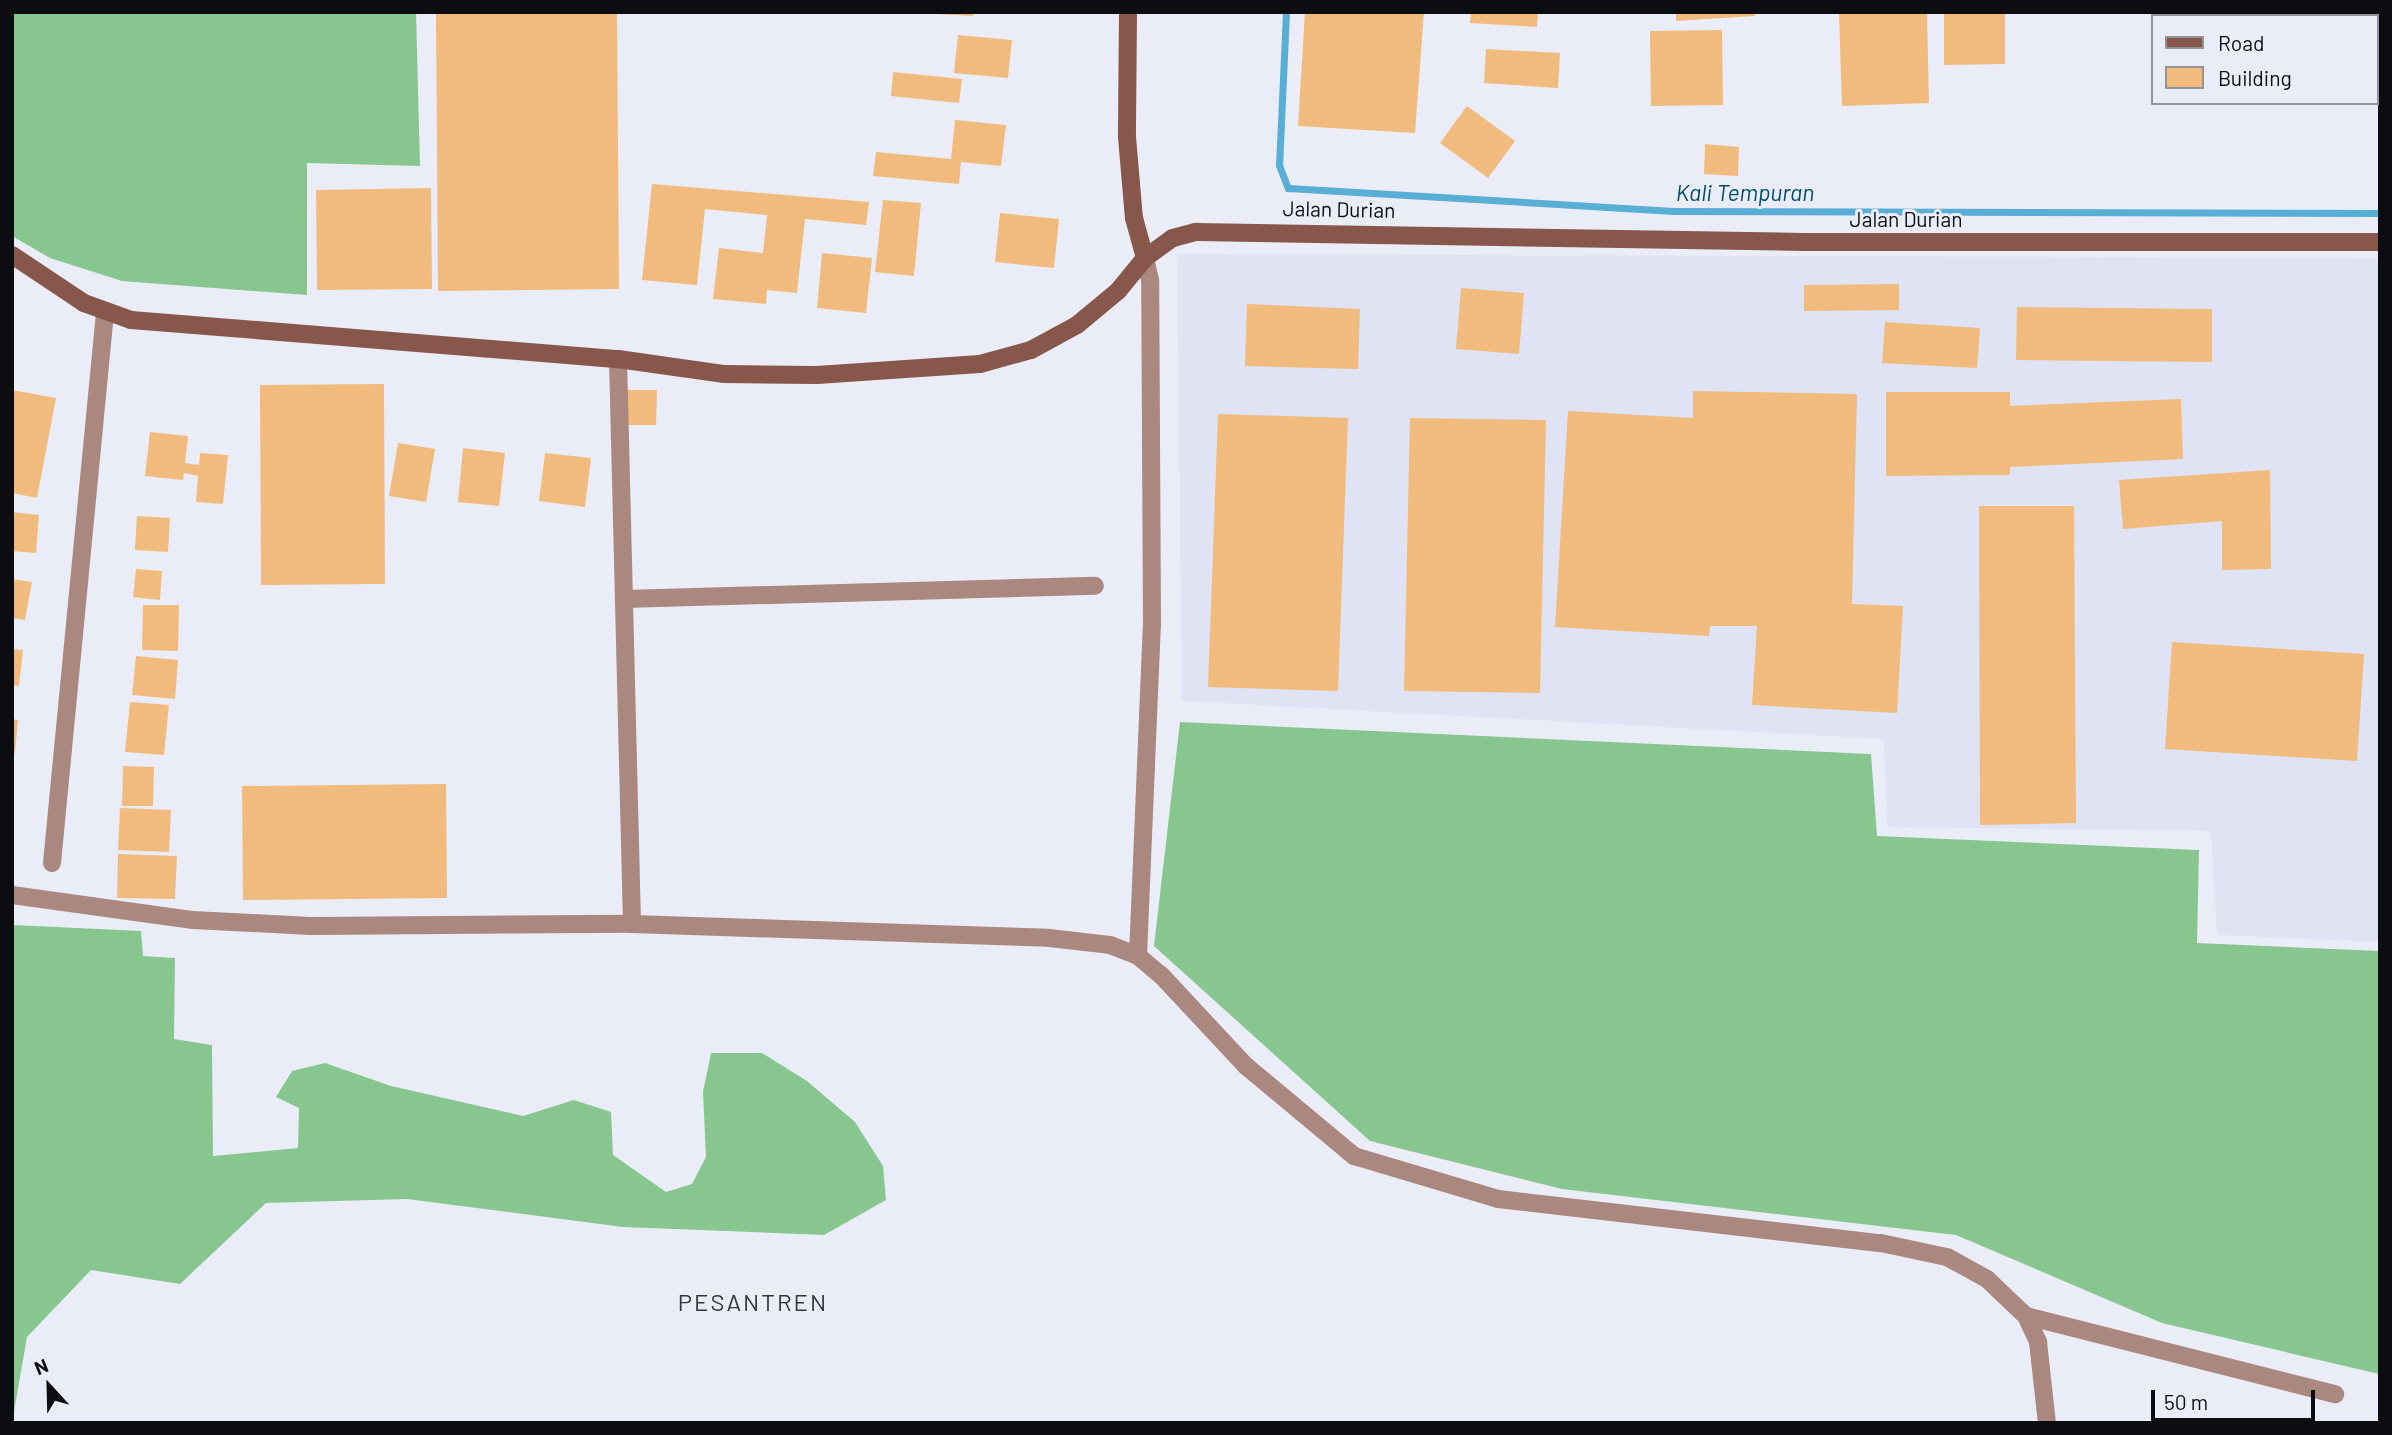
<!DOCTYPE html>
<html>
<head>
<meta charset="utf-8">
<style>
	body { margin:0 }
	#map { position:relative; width:2392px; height:1435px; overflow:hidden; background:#eaedf7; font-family:Barlow,sans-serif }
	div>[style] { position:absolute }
	.built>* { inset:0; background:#dfe3f4 }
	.forest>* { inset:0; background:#88c690 }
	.stream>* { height:7px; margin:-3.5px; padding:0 3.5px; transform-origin:3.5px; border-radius:3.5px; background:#58aed4 }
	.building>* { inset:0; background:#f1bb7d }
	.minor>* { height:18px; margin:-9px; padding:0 9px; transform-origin:9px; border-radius:9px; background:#aa877f }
	.secondary>* { height:18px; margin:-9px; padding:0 9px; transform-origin:9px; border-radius:9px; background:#87574b }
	span { translate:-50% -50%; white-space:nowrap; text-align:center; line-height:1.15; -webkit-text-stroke:6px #eaedf7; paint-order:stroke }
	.street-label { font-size:21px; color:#0c0d10 }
	.water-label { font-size:23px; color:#004e68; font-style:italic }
	.quarter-label { font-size:24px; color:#33353c; letter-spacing:2px }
	.frame { position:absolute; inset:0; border:14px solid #0c0d10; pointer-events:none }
	.legend { position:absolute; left:2151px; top:14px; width:228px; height:91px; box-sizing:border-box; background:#eaedf7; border:2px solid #91939b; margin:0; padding:9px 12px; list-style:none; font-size:21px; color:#0c0d10 }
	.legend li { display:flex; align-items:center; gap:14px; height:35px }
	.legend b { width:35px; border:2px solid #91939b }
	.north { position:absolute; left:14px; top:1351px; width:70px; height:70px; -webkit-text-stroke:5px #eaedf7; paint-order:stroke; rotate:338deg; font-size:19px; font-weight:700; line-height:28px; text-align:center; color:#0c0d10 }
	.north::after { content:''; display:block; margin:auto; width:24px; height:32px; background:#0c0d10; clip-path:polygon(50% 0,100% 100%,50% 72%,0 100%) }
	.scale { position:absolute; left:2151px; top:1390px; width:164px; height:32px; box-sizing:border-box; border:4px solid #0c0d10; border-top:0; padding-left:9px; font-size:21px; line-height:24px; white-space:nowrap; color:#0c0d10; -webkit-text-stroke:5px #eaedf7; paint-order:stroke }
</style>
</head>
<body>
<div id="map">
	<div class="built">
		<i style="clip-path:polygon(1177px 254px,2380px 258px,2380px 942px,2217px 935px,2211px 831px,1887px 827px,1884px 739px,1182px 701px)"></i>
	</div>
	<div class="forest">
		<i style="clip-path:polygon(12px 12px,416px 12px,420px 166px,307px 163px,307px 295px,122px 281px,50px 258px,12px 236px)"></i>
		<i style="clip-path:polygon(1180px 722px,1871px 754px,1877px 836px,2199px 850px,2197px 943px,2380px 951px,2379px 1374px,2162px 1323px,1956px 1235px,1562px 1189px,1370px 1141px,1154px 946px)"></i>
		<i style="clip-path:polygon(12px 925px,141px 931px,143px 956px,175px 958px,174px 1039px,212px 1045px,213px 1156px,298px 1148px,299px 1108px,276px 1097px,292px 1071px,325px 1063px,391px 1086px,523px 1116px,574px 1100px,611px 1112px,613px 1155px,666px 1192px,692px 1184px,706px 1157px,703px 1092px,711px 1053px,762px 1053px,807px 1081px,855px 1122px,883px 1166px,886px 1200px,824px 1235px,623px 1227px,407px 1199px,266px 1203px,180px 1284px,91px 1270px,27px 1337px,12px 1423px)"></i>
	</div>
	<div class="stream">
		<i style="left:1286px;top:12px;width:153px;rotate:92.6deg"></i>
		<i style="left:1279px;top:165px;width:25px;rotate:69deg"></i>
		<i style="left:1288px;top:188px;width:386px;rotate:3.4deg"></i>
		<i style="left:1673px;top:211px;width:707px;rotate:0.16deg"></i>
	</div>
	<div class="building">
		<i style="clip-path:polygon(436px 12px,617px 12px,619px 289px,438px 291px)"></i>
		<i style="clip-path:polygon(936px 12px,973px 12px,973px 16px,936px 14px)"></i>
		<i style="clip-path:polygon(1305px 12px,1424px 12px,1415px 133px,1298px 126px)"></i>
		<i style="clip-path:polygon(1471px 12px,1538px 12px,1537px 27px,1470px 23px)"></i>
		<i style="clip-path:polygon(1676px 12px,1755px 12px,1755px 16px,1676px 21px)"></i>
		<i style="clip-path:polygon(1839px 12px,1927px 12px,1929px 103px,1842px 106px)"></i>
		<i style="clip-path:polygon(1944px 12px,2005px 12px,2005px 64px,1944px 65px)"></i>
		<i style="clip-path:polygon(1722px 30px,1723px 105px,1651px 106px,1650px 31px)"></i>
		<i style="clip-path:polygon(958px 35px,1012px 40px,1008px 78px,954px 73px)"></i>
		<i style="clip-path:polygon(1486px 49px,1560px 53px,1558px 88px,1484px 83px)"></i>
		<i style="clip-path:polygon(893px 72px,962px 79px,959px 103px,891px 96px)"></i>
		<i style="clip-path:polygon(1467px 106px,1515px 141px,1488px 178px,1440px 143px)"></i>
		<i style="clip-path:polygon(955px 120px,1006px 125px,1001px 166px,961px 162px,959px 184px,873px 176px,876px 152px,951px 159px)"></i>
		<i style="clip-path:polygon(1705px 144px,1739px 147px,1738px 176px,1704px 174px)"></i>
		<i style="clip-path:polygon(652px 184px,869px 202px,866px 225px,805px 219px,797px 293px,767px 290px,766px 304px,713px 299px,719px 248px,763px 253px,767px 215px,705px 209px,697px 285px,642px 280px)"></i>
		<i style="clip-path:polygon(431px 188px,432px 289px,317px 290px,316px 190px)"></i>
		<i style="clip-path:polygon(883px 200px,921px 203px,914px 276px,875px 272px)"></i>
		<i style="clip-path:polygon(1000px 213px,1059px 219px,1054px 268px,995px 262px)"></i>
		<i style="clip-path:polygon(822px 253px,872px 258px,866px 313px,817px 308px)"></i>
		<i style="clip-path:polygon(1899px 284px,1899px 310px,1804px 311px,1804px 285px)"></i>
		<i style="clip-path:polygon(1461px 288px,1524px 293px,1519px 354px,1456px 349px)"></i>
		<i style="clip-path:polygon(1247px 304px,1360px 309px,1358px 369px,1245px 366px)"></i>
		<i style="clip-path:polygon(2017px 307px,2212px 309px,2212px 362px,2016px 360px)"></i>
		<i style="clip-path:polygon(1885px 322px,1980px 328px,1977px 368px,1882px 363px)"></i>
		<i style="clip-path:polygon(384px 384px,385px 584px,261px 585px,260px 385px)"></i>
		<i style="clip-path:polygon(12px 390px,56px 398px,37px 498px,12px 493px)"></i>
		<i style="clip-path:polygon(624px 390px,657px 390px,656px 425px,624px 425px)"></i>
		<i style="clip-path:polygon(1693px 391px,1857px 394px,1852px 604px,1903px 606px,1897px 713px,1752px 705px,1757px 626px,1710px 626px,1709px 636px,1555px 627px,1568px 411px,1693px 418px)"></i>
		<i style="clip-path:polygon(1886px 392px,2010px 392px,2010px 406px,2181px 399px,2183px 459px,2010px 467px,2010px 475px,1886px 476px)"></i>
		<i style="clip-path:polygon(1218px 414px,1348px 418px,1338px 691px,1208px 687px)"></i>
		<i style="clip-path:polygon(1410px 418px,1546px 420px,1540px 693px,1404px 691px)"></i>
		<i style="clip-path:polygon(150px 432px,188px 436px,185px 463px,199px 465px,200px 453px,228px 455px,223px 504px,196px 502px,198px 476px,184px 473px,183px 480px,145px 476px)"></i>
		<i style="clip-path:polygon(398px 443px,435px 449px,426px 502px,389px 496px)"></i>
		<i style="clip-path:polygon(463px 448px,505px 453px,499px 506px,458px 502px)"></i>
		<i style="clip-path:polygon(545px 453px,591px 458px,585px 507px,539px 501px)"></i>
		<i style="clip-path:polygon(2270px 470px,2271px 569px,2222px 570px,2222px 521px,2123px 529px,2119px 480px)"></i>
		<i style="clip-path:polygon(1979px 506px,2074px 506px,2076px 823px,1980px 825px)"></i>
		<i style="clip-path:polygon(12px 512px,39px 515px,36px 553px,12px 551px)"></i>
		<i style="clip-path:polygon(137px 516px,170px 518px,168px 552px,135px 550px)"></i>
		<i style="clip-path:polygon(136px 569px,162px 571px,160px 600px,133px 597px)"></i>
		<i style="clip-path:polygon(12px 579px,32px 582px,25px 620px,12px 618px)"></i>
		<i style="clip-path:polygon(143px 605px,179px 605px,178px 651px,142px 650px)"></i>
		<i style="clip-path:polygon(2172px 642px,2364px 654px,2357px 761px,2165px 749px)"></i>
		<i style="clip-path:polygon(12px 649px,23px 650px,19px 686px,12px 685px)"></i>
		<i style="clip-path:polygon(136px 656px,178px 660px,175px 699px,132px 695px)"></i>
		<i style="clip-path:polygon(130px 702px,169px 705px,164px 755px,125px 752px)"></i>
		<i style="clip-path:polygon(12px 719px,18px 720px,15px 753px,12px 753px)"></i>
		<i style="clip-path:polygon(123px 766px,154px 767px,153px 806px,122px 806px)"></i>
		<i style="clip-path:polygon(446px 784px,447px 898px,243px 900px,242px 786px)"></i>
		<i style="clip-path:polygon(120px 808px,171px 810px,169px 852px,118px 850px)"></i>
		<i style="clip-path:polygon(118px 854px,177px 856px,175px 899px,117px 898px)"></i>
	</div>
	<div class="minor">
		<i style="left:618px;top:359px;width:565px;rotate:88.58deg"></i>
		<i style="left:624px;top:599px;width:471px;rotate:-1.6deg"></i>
		<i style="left:52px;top:863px;width:553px;rotate:-84.5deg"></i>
		<i style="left:12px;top:895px;width:183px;rotate:7.9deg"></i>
		<i style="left:193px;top:920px;width:117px;rotate:2.9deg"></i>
		<i style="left:310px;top:926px;width:322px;rotate:-0.4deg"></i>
		<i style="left:632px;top:924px;width:417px;rotate:1.9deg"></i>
		<i style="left:1049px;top:938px;width:61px;rotate:6.5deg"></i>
		<i style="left:1110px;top:945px;width:30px;rotate:21deg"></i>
		<i style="left:1138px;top:956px;width:30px;rotate:40deg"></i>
		<i style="left:1161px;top:975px;width:125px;rotate:47deg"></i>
		<i style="left:1246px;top:1066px;width:141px;rotate:39.8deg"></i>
		<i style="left:1354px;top:1156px;width:150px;rotate:16.6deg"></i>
		<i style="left:1498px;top:1199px;width:386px;rotate:6.6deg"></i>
		<i style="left:1881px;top:1243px;width:67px;rotate:12deg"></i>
		<i style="left:1947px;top:1257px;width:46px;rotate:28.8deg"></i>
		<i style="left:1987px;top:1279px;width:54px;rotate:43.5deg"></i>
		<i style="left:2026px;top:1316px;width:29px;rotate:65deg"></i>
		<i style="left:2038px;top:1342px;width:81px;rotate:83.7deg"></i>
		<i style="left:1138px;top:956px;width:330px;rotate:-87.6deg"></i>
		<i style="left:1152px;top:626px;width:346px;rotate:-90.3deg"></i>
		<i style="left:1150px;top:280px;width:23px;rotate:-103deg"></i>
		<i style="left:2026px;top:1316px;width:319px;rotate:14.2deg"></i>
	</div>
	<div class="secondary">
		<i style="left:1128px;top:12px;width:125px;rotate:90.5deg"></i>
		<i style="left:1127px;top:137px;width:81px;rotate:85.1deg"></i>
		<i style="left:1134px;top:218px;width:41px;rotate:74.6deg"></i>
		<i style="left:12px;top:255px;width:87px;rotate:33.7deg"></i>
		<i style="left:84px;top:303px;width:50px;rotate:19.9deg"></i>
		<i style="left:131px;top:320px;width:489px;rotate:4.6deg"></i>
		<i style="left:618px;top:359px;width:106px;rotate:8.1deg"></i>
		<i style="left:723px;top:374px;width:94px;rotate:0.6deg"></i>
		<i style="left:817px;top:375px;width:163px;rotate:-3.9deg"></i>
		<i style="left:980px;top:364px;width:53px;rotate:-15.4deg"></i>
		<i style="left:1031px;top:350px;width:52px;rotate:-28.5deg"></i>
		<i style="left:1077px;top:325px;width:53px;rotate:-39.7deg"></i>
		<i style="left:1118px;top:291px;width:43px;rotate:-50.7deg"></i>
		<i style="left:1145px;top:258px;width:34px;rotate:-36deg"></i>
		<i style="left:1173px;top:238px;width:24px;rotate:-15deg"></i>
		<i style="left:1196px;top:232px;width:608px;rotate:0.94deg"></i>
		<i style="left:1804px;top:242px;width:576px"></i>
	</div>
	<div class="street-label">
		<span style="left:1339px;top:209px;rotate:1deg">Jalan Durian</span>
		<span style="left:1906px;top:219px">Jalan Durian</span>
	</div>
	<div class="water-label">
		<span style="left:1745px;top:192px">Kali Tempuran</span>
	</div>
	<div class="quarter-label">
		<span style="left:753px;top:1302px">PESANTREN</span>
	</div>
	<div class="frame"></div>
	<ul class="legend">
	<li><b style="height:9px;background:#87574b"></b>Road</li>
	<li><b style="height:19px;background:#f1bb7d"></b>Building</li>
	</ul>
	<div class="north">N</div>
	<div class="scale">50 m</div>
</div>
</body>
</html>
